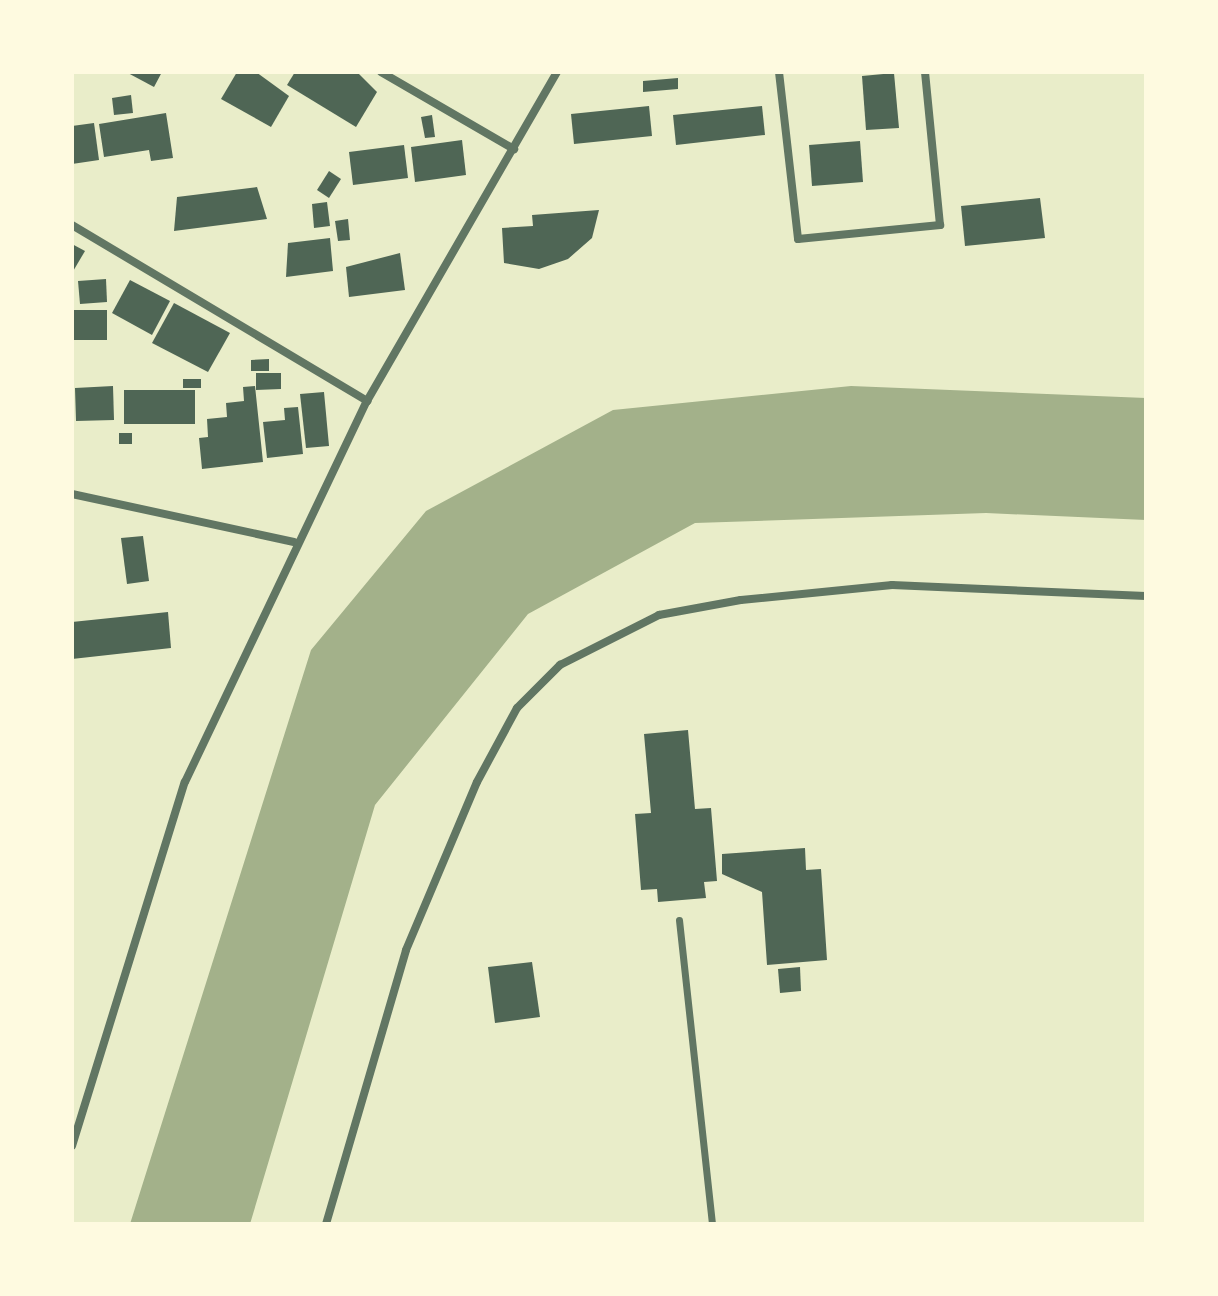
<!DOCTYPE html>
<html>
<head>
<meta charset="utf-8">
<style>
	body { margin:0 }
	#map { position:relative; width:1218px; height:1296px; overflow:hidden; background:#e9edc9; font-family:"DM Sans",sans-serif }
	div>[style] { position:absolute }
	.water>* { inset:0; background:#a3b18a }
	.building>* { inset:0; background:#4f6655 }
	.pedestrian>* { height:7px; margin:-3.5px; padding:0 3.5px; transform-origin:3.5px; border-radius:3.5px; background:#617663 }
	.minor>* { height:8px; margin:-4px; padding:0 4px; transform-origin:4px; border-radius:4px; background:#617663 }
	span { translate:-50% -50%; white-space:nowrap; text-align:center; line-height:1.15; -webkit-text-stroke:6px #fefae0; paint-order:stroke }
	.frame { position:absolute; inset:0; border:74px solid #fefae0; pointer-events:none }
</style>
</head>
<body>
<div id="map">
	<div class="water">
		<i style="clip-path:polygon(851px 386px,1146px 398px,1146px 520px,986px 513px,695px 523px,528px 614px,375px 805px,250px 1224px,130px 1224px,311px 650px,426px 511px,613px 410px)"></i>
	</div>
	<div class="building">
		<i style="clip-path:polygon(126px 72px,162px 72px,154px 87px)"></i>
		<i style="clip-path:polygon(237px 72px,256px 72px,289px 96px,271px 127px,221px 99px)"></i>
		<i style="clip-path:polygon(295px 72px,357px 72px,377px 92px,356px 127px,287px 85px)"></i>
		<i style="clip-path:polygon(894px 73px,899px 128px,866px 130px,862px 76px)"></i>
		<i style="clip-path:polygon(678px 78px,678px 89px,643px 92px,643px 81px)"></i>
		<i style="clip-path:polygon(131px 95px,133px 113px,114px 115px,112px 98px)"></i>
		<i style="clip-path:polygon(649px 106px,652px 136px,574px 144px,571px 114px)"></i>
		<i style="clip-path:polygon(762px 106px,765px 135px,676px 145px,673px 115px)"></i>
		<i style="clip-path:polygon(166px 113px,173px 158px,151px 161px,149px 150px,104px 157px,99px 124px)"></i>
		<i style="clip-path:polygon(432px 115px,435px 137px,425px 138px,421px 117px)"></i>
		<i style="clip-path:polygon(94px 123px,99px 160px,72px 164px,72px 126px)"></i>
		<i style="clip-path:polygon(462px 140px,466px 175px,415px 182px,411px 147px)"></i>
		<i style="clip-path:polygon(860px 141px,863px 182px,812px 186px,809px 145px)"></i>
		<i style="clip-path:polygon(404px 145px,408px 178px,353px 185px,349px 152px)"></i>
		<i style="clip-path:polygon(329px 171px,341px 179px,329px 198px,317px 190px)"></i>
		<i style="clip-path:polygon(257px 187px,267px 219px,174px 231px,177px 197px)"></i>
		<i style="clip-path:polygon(1040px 198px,1045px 238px,965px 246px,961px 206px)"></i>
		<i style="clip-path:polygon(327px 202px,330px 226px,314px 228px,312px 204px)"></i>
		<i style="clip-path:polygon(599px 210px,592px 238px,568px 259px,539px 269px,504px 263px,502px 228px,533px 226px,532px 215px)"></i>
		<i style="clip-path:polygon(348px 219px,350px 240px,338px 241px,335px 221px)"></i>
		<i style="clip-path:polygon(330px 238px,333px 271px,286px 277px,288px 243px)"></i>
		<i style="clip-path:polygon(72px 244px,85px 251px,72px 273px)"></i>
		<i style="clip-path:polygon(400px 253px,405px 290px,349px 297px,346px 267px)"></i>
		<i style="clip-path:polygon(106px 279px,107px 302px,80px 304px,78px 281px)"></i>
		<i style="clip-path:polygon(130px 280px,170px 301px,152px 335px,112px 313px)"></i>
		<i style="clip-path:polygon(174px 303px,230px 333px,208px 372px,152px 343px)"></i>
		<i style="clip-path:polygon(72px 310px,107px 310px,107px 340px,72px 340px)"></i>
		<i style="clip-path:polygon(269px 359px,269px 371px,251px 371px,251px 360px)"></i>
		<i style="clip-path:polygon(256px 373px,281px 373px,281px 389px,256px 390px)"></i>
		<i style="clip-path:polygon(183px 379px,201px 379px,201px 388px,183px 388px)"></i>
		<i style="clip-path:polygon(113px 386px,114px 420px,76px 421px,75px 388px)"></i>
		<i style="clip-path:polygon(255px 386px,263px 462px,202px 469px,199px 438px,208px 437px,207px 419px,227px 417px,226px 403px,244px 401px,243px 387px)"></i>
		<i style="clip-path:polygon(124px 390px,195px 390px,195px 424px,124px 424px)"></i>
		<i style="clip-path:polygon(324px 392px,329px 446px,306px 448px,300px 394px)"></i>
		<i style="clip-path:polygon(298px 407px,303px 454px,267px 458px,263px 422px,285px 420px,284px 408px)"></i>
		<i style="clip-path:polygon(119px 433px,132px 433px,132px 444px,119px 444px)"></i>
		<i style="clip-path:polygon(143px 536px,149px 581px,127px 584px,121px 538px)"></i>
		<i style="clip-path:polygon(168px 612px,171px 648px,72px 659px,72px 622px)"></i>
		<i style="clip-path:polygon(688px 730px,695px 809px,711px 808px,717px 881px,704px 882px,706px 898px,658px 902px,657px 889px,641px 890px,635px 814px,651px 813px,644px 734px)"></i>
		<i style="clip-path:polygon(805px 848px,806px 870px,821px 869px,827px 960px,767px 965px,762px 892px,722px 874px,722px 854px)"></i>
		<i style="clip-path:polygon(532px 962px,540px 1017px,495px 1023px,488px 967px)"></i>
		<i style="clip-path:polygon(800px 967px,801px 991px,780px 993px,778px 969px)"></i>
	</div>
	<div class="pedestrian">
		<i style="left:679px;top:920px;width:306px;rotate:83.8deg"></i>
	</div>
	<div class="minor">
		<i style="left:381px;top:72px;width:154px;rotate:30.1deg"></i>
		<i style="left:779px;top:72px;width:168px;rotate:83.5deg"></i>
		<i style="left:798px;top:239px;width:143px;rotate:-5.6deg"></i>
		<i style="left:940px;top:225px;width:154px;rotate:-95.6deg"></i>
		<i style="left:72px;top:225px;width:344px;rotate:30.8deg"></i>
		<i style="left:72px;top:494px;width:227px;rotate:12.2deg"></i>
		<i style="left:72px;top:1146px;width:381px;rotate:-72.8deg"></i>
		<i style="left:185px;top:782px;width:422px;rotate:-64.5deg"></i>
		<i style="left:367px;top:401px;width:380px;rotate:-60deg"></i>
		<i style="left:326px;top:1224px;width:285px;rotate:-73.7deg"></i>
		<i style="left:406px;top:950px;width:182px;rotate:-67.1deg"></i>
		<i style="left:477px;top:782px;width:84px;rotate:-61.6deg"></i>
		<i style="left:517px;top:708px;width:61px;rotate:-45deg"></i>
		<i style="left:560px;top:665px;width:111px;rotate:-26.8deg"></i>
		<i style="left:659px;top:615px;width:83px;rotate:-10.4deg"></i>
		<i style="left:741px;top:600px;width:152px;rotate:-5.7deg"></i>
		<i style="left:892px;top:585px;width:254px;rotate:2.5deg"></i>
	</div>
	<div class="frame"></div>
</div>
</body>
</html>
